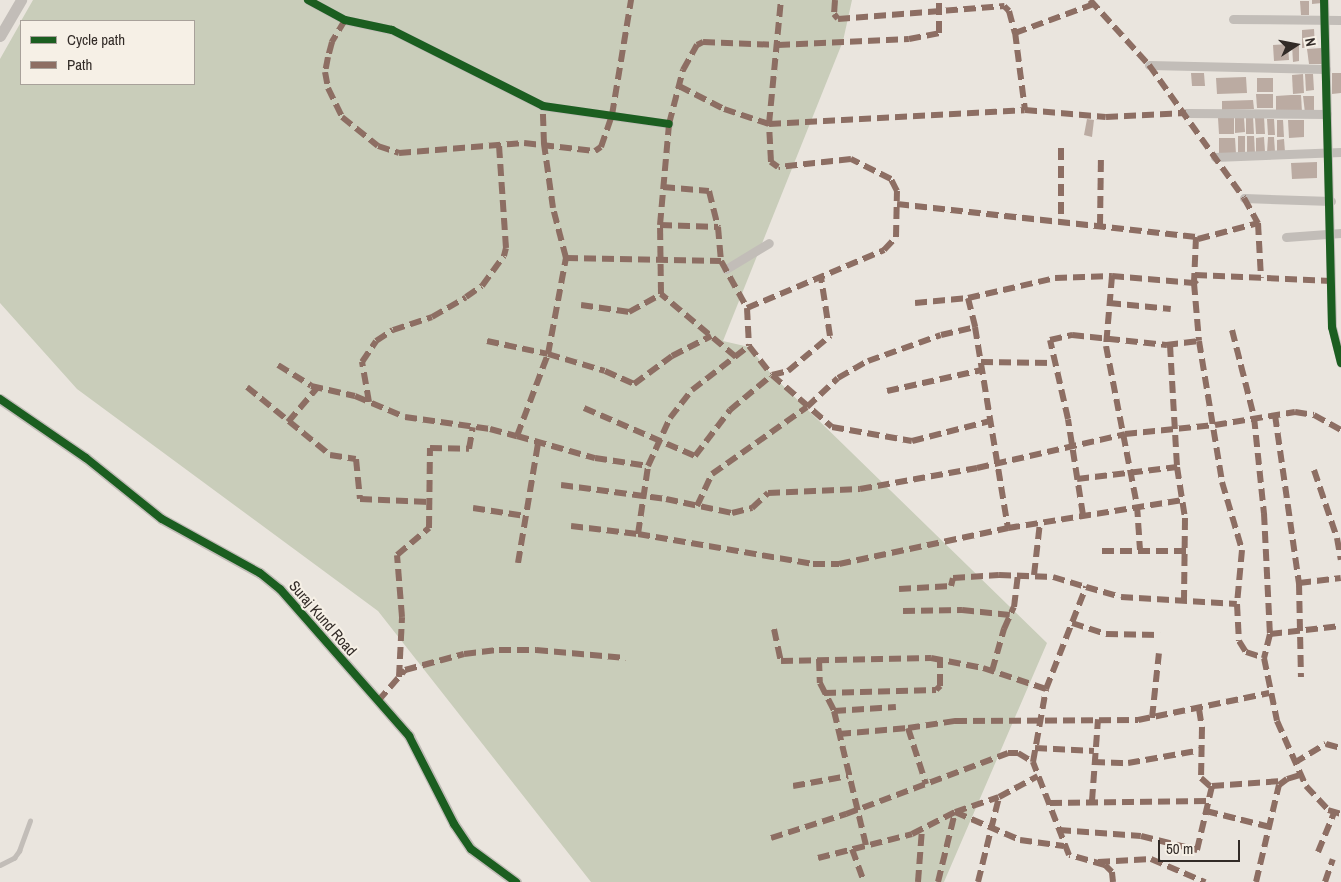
<!DOCTYPE html>
<html>
<head>
<meta charset="utf-8">
<style>
	body { margin:0 }
	#map { position:relative; width:1341px; height:882px; overflow:hidden; background:#eae5de; font-family:"Archivo Narrow",sans-serif }
	div>[style] { position:absolute }
	.green>* { inset:0; background:#c9cdba }
	.building>* { inset:0; background:#bbaba2 }
	.service>* { height:4.5px; margin:-2.25px; padding:0 2.25px; transform-origin:2.25px; border-radius:2.25px; background:#c2bdb8 }
	.minor>* { height:9px; margin:-4.5px; padding:0 4.5px; transform-origin:4.5px; border-radius:4.5px; background:#c2bdb8 }
	.tertiary>* { height:11px; margin:-5.5px; padding:0 5.5px; transform-origin:5.5px; border-radius:5.5px; background:#c2bdb8 }
	.quiet>* { height:6px; margin-top:-3px; transform-origin:0; background:repeating-linear-gradient(90deg,#8d6e63 0 12px,transparent 0 18px) }
	.cycleway>* { height:8px; margin:-4px; padding:0 4px; transform-origin:4px; border-radius:4px; background:#1b5e20 }
	span { translate:-50% -50%; white-space:nowrap; text-align:center; line-height:1.15; -webkit-text-stroke:4px #f6f0e6; paint-order:stroke }
	.street-label { font-size:15px; color:#322b27 }
	.legend { position:absolute; left:20px; top:20px; width:175px; height:65px; box-sizing:border-box; background:#f6f0e6; border:1px solid #a8a19a; margin:0; padding:6px 9px; list-style:none; font-size:15px; color:#322b27 }
	.legend li { display:flex; align-items:center; gap:10px; height:25px }
	.legend b { width:25px; border:1px solid #a8a19a }
	.north { position:absolute; left:1271px; top:20px; width:50px; height:50px; -webkit-text-stroke:4px #f6f0e6; paint-order:stroke; rotate:79deg; font-size:14px; font-weight:700; line-height:20px; text-align:center; color:#322b27 }
	.north::after { content:''; display:block; margin:auto; width:18px; height:22px; background:#322b27; clip-path:polygon(50% 0,100% 100%,50% 72%,0 100%) }
	.scale { position:absolute; left:1158px; top:840px; width:82px; height:22px; box-sizing:border-box; border:2px solid #322b27; border-top:0; padding-left:6px; font-size:15px; line-height:18px; white-space:nowrap; color:#322b27; -webkit-text-stroke:4px #f6f0e6; paint-order:stroke }
</style>
</head>
<body>
<div id="map">
	<div class="green">
		<i style="clip-path:polygon(33px 0,852px 0,843px 41px,723px 341px,749px 347px,772px 375px,1047px 643px,944px 882px,591px 882px,378px 611px,77px 389px,0 303px,0 59px,21px 22px,21px 84px,194px 84px,194px 21px,21px 21px)"></i>
	</div>
	<div class="building">
		<i style="clip-path:polygon(1312px 0,1322px 0,1322px 3px,1312px 4px)"></i>
		<i style="clip-path:polygon(1300px 1px,1309px 1px,1309px 15px,1301px 15px)"></i>
		<i style="clip-path:polygon(1314px 29px,1315px 47px,1302px 48px,1302px 30px)"></i>
		<i style="clip-path:polygon(1288px 44px,1289px 60px,1274px 61px,1273px 45px)"></i>
		<i style="clip-path:polygon(1292px 45px,1299px 45px,1299px 61px,1293px 62px)"></i>
		<i style="clip-path:polygon(1321px 48px,1322px 64px,1309px 64px,1307px 49px)"></i>
		<i style="clip-path:polygon(1191px 73px,1204px 73px,1205px 86px,1192px 86px)"></i>
		<i style="clip-path:polygon(1332px 73px,1341px 73px,1341px 93px,1332px 94px)"></i>
		<i style="clip-path:polygon(1303px 74px,1304px 93px,1293px 94px,1292px 75px)"></i>
		<i style="clip-path:polygon(1305px 74px,1313px 74px,1314px 90px,1306px 91px)"></i>
		<i style="clip-path:polygon(1246px 77px,1247px 93px,1217px 94px,1216px 78px)"></i>
		<i style="clip-path:polygon(1257px 78px,1273px 78px,1273px 92px,1257px 92px)"></i>
		<i style="clip-path:polygon(1256px 94px,1273px 94px,1273px 108px,1257px 108px)"></i>
		<i style="clip-path:polygon(1291px 95px,1301px 95px,1302px 112px,1276px 111px,1276px 96px)"></i>
		<i style="clip-path:polygon(1303px 96px,1314px 96px,1314px 113px,1305px 113px)"></i>
		<i style="clip-path:polygon(1253px 100px,1254px 109px,1222px 110px,1222px 101px)"></i>
		<i style="clip-path:polygon(1234px 117px,1234px 134px,1219px 134px,1218px 118px)"></i>
		<i style="clip-path:polygon(1246px 117px,1253px 117px,1254px 134px,1246px 134px)"></i>
		<i style="clip-path:polygon(1264px 117px,1265px 134px,1256px 134px,1255px 118px)"></i>
		<i style="clip-path:polygon(1235px 118px,1244px 118px,1245px 132px,1235px 133px)"></i>
		<i style="clip-path:polygon(1087px 119px,1094px 120px,1092px 137px,1084px 135px)"></i>
		<i style="clip-path:polygon(1267px 119px,1274px 119px,1275px 135px,1268px 135px)"></i>
		<i style="clip-path:polygon(1277px 120px,1283px 120px,1284px 137px,1277px 137px)"></i>
		<i style="clip-path:polygon(1288px 120px,1304px 120px,1304px 137px,1289px 138px)"></i>
		<i style="clip-path:polygon(1238px 136px,1245px 136px,1245px 153px,1238px 153px)"></i>
		<i style="clip-path:polygon(1247px 136px,1254px 136px,1255px 153px,1247px 153px)"></i>
		<i style="clip-path:polygon(1264px 137px,1265px 152px,1256px 152px,1256px 138px)"></i>
		<i style="clip-path:polygon(1268px 137px,1274px 137px,1275px 152px,1267px 153px)"></i>
		<i style="clip-path:polygon(1219px 138px,1235px 138px,1236px 154px,1219px 155px)"></i>
		<i style="clip-path:polygon(1284px 139px,1285px 152px,1277px 153px,1277px 140px)"></i>
		<i style="clip-path:polygon(1317px 162px,1317px 178px,1292px 179px,1291px 163px)"></i>
	</div>
	<div class="service">
		<i style="left:0;top:865px;width:16px;rotate:-27deg"></i>
		<i style="left:14px;top:858px;width:9px;rotate:-54deg"></i>
		<i style="left:19px;top:851px;width:32px;rotate:-70deg"></i>
	</div>
	<div class="minor">
		<i style="left:308px;top:0;width:42px;rotate:28.4deg"></i>
		<i style="left:345px;top:20px;width:48px;rotate:12deg"></i>
		<i style="left:392px;top:30px;width:169px;rotate:26.7deg"></i>
		<i style="left:543px;top:106px;width:127px;rotate:8.1deg"></i>
		<i style="left:1324px;top:0;width:327px;rotate:88.6deg"></i>
		<i style="left:1332px;top:327px;width:37px;rotate:76deg"></i>
		<i style="left:1233px;top:19px;width:108px;rotate:0.5deg"></i>
		<i style="left:1149px;top:65px;width:177px;rotate:1.3deg"></i>
		<i style="left:1186px;top:113px;width:141px;rotate:0.4deg"></i>
		<i style="left:1215px;top:157px;width:126px;rotate:-2.3deg"></i>
		<i style="left:1244px;top:198px;width:87px;rotate:2deg"></i>
		<i style="left:1286px;top:237px;width:55px;rotate:-4.2deg"></i>
		<i style="left:726px;top:269px;width:50px;rotate:-31.2deg"></i>
	</div>
	<div class="tertiary">
		<i style="left:0;top:36px;width:42px;rotate:-59.7deg"></i>
		<i style="left:0;top:399px;width:104px;rotate:34.5deg"></i>
		<i style="left:86px;top:458px;width:97px;rotate:38.8deg"></i>
		<i style="left:162px;top:519px;width:112px;rotate:28.9deg"></i>
		<i style="left:260px;top:573px;width:26px;rotate:39deg"></i>
		<i style="left:280px;top:589px;width:196px;rotate:48.7deg"></i>
		<i style="left:409px;top:736px;width:99px;rotate:62.9deg"></i>
		<i style="left:454px;top:824px;width:30px;rotate:56deg"></i>
		<i style="left:471px;top:849px;width:56px;rotate:36.3deg"></i>
	</div>
	<div class="quiet">
		<i style="left:835px;top:0;width:14px;rotate:94deg"></i>
		<i style="left:834px;top:14px;width:6px;rotate:51deg"></i>
		<i style="left:838px;top:19px;width:167px;rotate:-4.5deg"></i>
		<i style="left:1004px;top:6px;width:7px;rotate:45deg"></i>
		<i style="left:1009px;top:11px;width:23px;rotate:75deg"></i>
		<i style="left:1015px;top:33px;width:84px;rotate:-20.2deg"></i>
		<i style="left:1090px;top:0;width:88px;rotate:47.8deg"></i>
		<i style="left:1149px;top:65px;width:163px;rotate:54.5deg"></i>
		<i style="left:1244px;top:198px;width:29px;rotate:61deg"></i>
		<i style="left:1258px;top:223px;width:55px;rotate:86.9deg"></i>
		<i style="left:345px;top:20px;width:26px;rotate:121deg"></i>
		<i style="left:332px;top:42px;width:16px;rotate:105deg"></i>
		<i style="left:328px;top:57px;width:15px;rotate:101deg"></i>
		<i style="left:325px;top:72px;width:16px;rotate:79deg"></i>
		<i style="left:328px;top:88px;width:32px;rotate:64deg"></i>
		<i style="left:342px;top:117px;width:46px;rotate:38.9deg"></i>
		<i style="left:378px;top:146px;width:22px;rotate:18deg"></i>
		<i style="left:399px;top:153px;width:125px;rotate:-4.6deg"></i>
		<i style="left:524px;top:143px;width:71px;rotate:6.4deg"></i>
		<i style="left:595px;top:151px;width:7px;rotate:-34deg"></i>
		<i style="left:601px;top:147px;width:34px;rotate:-71deg"></i>
		<i style="left:612px;top:115px;width:117px;rotate:-80.6deg"></i>
		<i style="left:1015px;top:32px;width:79px;rotate:82.7deg"></i>
		<i style="left:679px;top:86px;width:51px;rotate:27.1deg"></i>
		<i style="left:724px;top:109px;width:47px;rotate:18.4deg"></i>
		<i style="left:769px;top:124px;width:256px;rotate:-3.1deg"></i>
		<i style="left:1025px;top:110px;width:81px;rotate:4.9deg"></i>
		<i style="left:1106px;top:117px;width:80px;rotate:-2.9deg"></i>
		<i style="left:1061px;top:148px;width:73px;rotate:90deg"></i>
		<i style="left:663px;top:187px;width:46px;rotate:5deg"></i>
		<i style="left:709px;top:191px;width:37px;rotate:76deg"></i>
		<i style="left:718px;top:227px;width:34px;rotate:85deg"></i>
		<i style="left:897px;top:204px;width:301px;rotate:6.3deg"></i>
		<i style="left:1196px;top:237px;width:46px;rotate:92.5deg"></i>
		<i style="left:1194px;top:283px;width:58px;rotate:85.1deg"></i>
		<i style="left:1199px;top:341px;width:143px;rotate:80.7deg"></i>
		<i style="left:1222px;top:482px;width:71px;rotate:73.6deg"></i>
		<i style="left:1242px;top:550px;width:54px;rotate:95.3deg"></i>
		<i style="left:1237px;top:604px;width:37px;rotate:87deg"></i>
		<i style="left:1239px;top:641px;width:13px;rotate:58deg"></i>
		<i style="left:1246px;top:652px;width:19px;rotate:18deg"></i>
		<i style="left:1264px;top:658px;width:64px;rotate:78.3deg"></i>
		<i style="left:1277px;top:721px;width:71px;rotate:66deg"></i>
		<i style="left:1306px;top:786px;width:33px;rotate:47deg"></i>
		<i style="left:1328px;top:810px;width:14px;rotate:17deg"></i>
		<i style="left:660px;top:225px;width:58px;rotate:2deg"></i>
		<i style="left:1100px;top:226px;width:71px;rotate:-89.2deg"></i>
		<i style="left:1198px;top:239px;width:62px;rotate:-14.9deg"></i>
		<i style="left:566px;top:258px;width:155px;rotate:1.1deg"></i>
		<i style="left:721px;top:261px;width:54px;rotate:61deg"></i>
		<i style="left:747px;top:308px;width:38px;rotate:87deg"></i>
		<i style="left:749px;top:346px;width:37px;rotate:52deg"></i>
		<i style="left:772px;top:375px;width:79px;rotate:40.9deg"></i>
		<i style="left:832px;top:427px;width:81px;rotate:9.9deg"></i>
		<i style="left:912px;top:441px;width:81px;rotate:-14.4deg"></i>
		<i style="left:1195px;top:275px;width:136px;rotate:2.5deg"></i>
		<i style="left:1112px;top:276px;width:70px;rotate:94.9deg"></i>
		<i style="left:1106px;top:346px;width:162px;rotate:79deg"></i>
		<i style="left:1137px;top:505px;width:45px;rotate:86.2deg"></i>
		<i style="left:968px;top:298px;width:30px;rotate:76deg"></i>
		<i style="left:975px;top:327px;width:204px;rotate:80.7deg"></i>
		<i style="left:915px;top:303px;width:53px;rotate:-5.4deg"></i>
		<i style="left:968px;top:298px;width:89px;rotate:-12.9deg"></i>
		<i style="left:1055px;top:278px;width:57px;rotate:-2deg"></i>
		<i style="left:1112px;top:276px;width:82px;rotate:4.9deg"></i>
		<i style="left:1194px;top:283px;width:4px;rotate:-45deg"></i>
		<i style="left:1109px;top:303px;width:62px;rotate:5.5deg"></i>
		<i style="left:581px;top:305px;width:49px;rotate:8.3deg"></i>
		<i style="left:629px;top:312px;width:37px;rotate:-29deg"></i>
		<i style="left:747px;top:308px;width:149px;rotate:-22.9deg"></i>
		<i style="left:884px;top:250px;width:18px;rotate:-47deg"></i>
		<i style="left:896px;top:237px;width:46px;rotate:-88.8deg"></i>
		<i style="left:897px;top:191px;width:13px;rotate:-117deg"></i>
		<i style="left:891px;top:179px;width:45px;rotate:-153.4deg"></i>
		<i style="left:851px;top:159px;width:73px;rotate:173.7deg"></i>
		<i style="left:778px;top:167px;width:9px;rotate:-144deg"></i>
		<i style="left:771px;top:162px;width:38px;rotate:-93deg"></i>
		<i style="left:769px;top:124px;width:125px;rotate:-84.5deg"></i>
		<i style="left:1232px;top:330px;width:90px;rotate:75.8deg"></i>
		<i style="left:1254px;top:417px;width:97px;rotate:84.1deg"></i>
		<i style="left:1264px;top:513px;width:121px;rotate:87.2deg"></i>
		<i style="left:1270px;top:634px;width:25px;rotate:104deg"></i>
		<i style="left:487px;top:341px;width:62px;rotate:12deg"></i>
		<i style="left:548px;top:354px;width:59px;rotate:16.6deg"></i>
		<i style="left:605px;top:371px;width:32px;rotate:24deg"></i>
		<i style="left:634px;top:384px;width:47px;rotate:-36.4deg"></i>
		<i style="left:672px;top:356px;width:44px;rotate:-27.1deg"></i>
		<i style="left:1170px;top:345px;width:122px;rotate:86.7deg"></i>
		<i style="left:1177px;top:467px;width:52px;rotate:81.1deg"></i>
		<i style="left:1185px;top:518px;width:83px;rotate:90.7deg"></i>
		<i style="left:736px;top:357px;width:98px;rotate:-140deg"></i>
		<i style="left:661px;top:294px;width:69px;rotate:-90.8deg"></i>
		<i style="left:660px;top:225px;width:101px;rotate:-84.9deg"></i>
		<i style="left:669px;top:124px;width:56px;rotate:-75.5deg"></i>
		<i style="left:683px;top:70px;width:29px;rotate:-61deg"></i>
		<i style="left:697px;top:45px;width:7px;rotate:-27deg"></i>
		<i style="left:703px;top:42px;width:75px;rotate:2.3deg"></i>
		<i style="left:778px;top:45px;width:131px;rotate:-2.6deg"></i>
		<i style="left:909px;top:39px;width:31px;rotate:-11deg"></i>
		<i style="left:939px;top:33px;width:33px;rotate:-90deg"></i>
		<i style="left:981px;top:362px;width:73px;rotate:0.8deg"></i>
		<i style="left:278px;top:365px;width:39px;rotate:32deg"></i>
		<i style="left:311px;top:386px;width:45px;rotate:12.8deg"></i>
		<i style="left:355px;top:396px;width:54px;rotate:22.8deg"></i>
		<i style="left:405px;top:417px;width:86px;rotate:8deg"></i>
		<i style="left:490px;top:429px;width:28px;rotate:15deg"></i>
		<i style="left:517px;top:436px;width:88px;rotate:-69.3deg"></i>
		<i style="left:548px;top:354px;width:98px;rotate:-79.4deg"></i>
		<i style="left:566px;top:258px;width:52px;rotate:-104.6deg"></i>
		<i style="left:553px;top:208px;width:65px;rotate:-98deg"></i>
		<i style="left:544px;top:144px;width:38px;rotate:-92deg"></i>
		<i style="left:247px;top:387px;width:107px;rotate:39.3deg"></i>
		<i style="left:330px;top:455px;width:26px;rotate:9deg"></i>
		<i style="left:356px;top:459px;width:40px;rotate:84.3deg"></i>
		<i style="left:360px;top:499px;width:69px;rotate:2.5deg"></i>
		<i style="left:887px;top:391px;width:97px;rotate:-12.5deg"></i>
		<i style="left:369px;top:402px;width:41px;rotate:-99.9deg"></i>
		<i style="left:362px;top:362px;width:25px;rotate:-56deg"></i>
		<i style="left:376px;top:341px;width:20px;rotate:-33deg"></i>
		<i style="left:393px;top:330px;width:41px;rotate:-18.4deg"></i>
		<i style="left:432px;top:317px;width:39px;rotate:-30deg"></i>
		<i style="left:466px;top:297px;width:19px;rotate:-35deg"></i>
		<i style="left:482px;top:286px;width:37px;rotate:-54deg"></i>
		<i style="left:504px;top:256px;width:8px;rotate:-76deg"></i>
		<i style="left:506px;top:248px;width:104px;rotate:-93.9deg"></i>
		<i style="left:584px;top:408px;width:121px;rotate:23.4deg"></i>
		<i style="left:695px;top:456px;width:58px;rotate:-52.7deg"></i>
		<i style="left:730px;top:410px;width:55px;rotate:-39.8deg"></i>
		<i style="left:772px;top:375px;width:16px;rotate:-14deg"></i>
		<i style="left:788px;top:371px;width:55px;rotate:-39.8deg"></i>
		<i style="left:830px;top:336px;width:60px;rotate:-98.7deg"></i>
		<i style="left:1275px;top:415px;width:170px;rotate:81.9deg"></i>
		<i style="left:1299px;top:583px;width:94px;rotate:88.8deg"></i>
		<i style="left:288px;top:422px;width:45px;rotate:-49.5deg"></i>
		<i style="left:517px;top:436px;width:81px;rotate:15.8deg"></i>
		<i style="left:595px;top:458px;width:54px;rotate:8.6deg"></i>
		<i style="left:1314px;top:470px;width:72px;rotate:71.3deg"></i>
		<i style="left:1337px;top:538px;width:22px;rotate:80deg"></i>
		<i style="left:1077px;top:479px;width:101px;rotate:-6.8deg"></i>
		<i style="left:561px;top:485px;width:106px;rotate:7.6deg"></i>
		<i style="left:666px;top:499px;width:67px;rotate:12deg"></i>
		<i style="left:732px;top:513px;width:21px;rotate:-14deg"></i>
		<i style="left:752px;top:508px;width:22px;rotate:-43deg"></i>
		<i style="left:768px;top:493px;width:92px;rotate:-2.5deg"></i>
		<i style="left:860px;top:489px;width:119px;rotate:-10.2deg"></i>
		<i style="left:977px;top:468px;width:152px;rotate:-12.9deg"></i>
		<i style="left:1125px;top:434px;width:90px;rotate:-5.7deg"></i>
		<i style="left:1215px;top:425px;width:81px;rotate:-9.2deg"></i>
		<i style="left:1295px;top:412px;width:19px;rotate:9deg"></i>
		<i style="left:1314px;top:415px;width:31px;rotate:29deg"></i>
		<i style="left:697px;top:506px;width:35px;rotate:-65deg"></i>
		<i style="left:712px;top:474px;width:116px;rotate:-35.2deg"></i>
		<i style="left:807px;top:407px;width:42px;rotate:-43.1deg"></i>
		<i style="left:838px;top:378px;width:34px;rotate:-30deg"></i>
		<i style="left:868px;top:361px;width:77px;rotate:-19.6deg"></i>
		<i style="left:941px;top:335px;width:35px;rotate:-13deg"></i>
		<i style="left:473px;top:508px;width:53px;rotate:8.7deg"></i>
		<i style="left:1083px;top:515px;width:97px;rotate:-98.9deg"></i>
		<i style="left:1068px;top:419px;width:81px;rotate:-102.8deg"></i>
		<i style="left:1050px;top:340px;width:23px;rotate:-13deg"></i>
		<i style="left:1072px;top:335px;width:95px;rotate:6.1deg"></i>
		<i style="left:1166px;top:345px;width:33px;rotate:-7deg"></i>
		<i style="left:571px;top:526px;width:67px;rotate:6.8deg"></i>
		<i style="left:638px;top:534px;width:178px;rotate:9.7deg"></i>
		<i style="left:813px;top:564px;width:26px"></i>
		<i style="left:839px;top:564px;width:173px;rotate:-12deg"></i>
		<i style="left:1008px;top:528px;width:177px;rotate:-9.1deg"></i>
		<i style="left:638px;top:534px;width:69px;rotate:-81.6deg"></i>
		<i style="left:648px;top:466px;width:53px;rotate:-65.4deg"></i>
		<i style="left:670px;top:418px;width:36px;rotate:-52deg"></i>
		<i style="left:692px;top:390px;width:72px;rotate:-37.7deg"></i>
		<i style="left:1102px;top:551px;width:85px"></i>
		<i style="left:518px;top:563px;width:122px;rotate:-80.5deg"></i>
		<i style="left:1034px;top:575px;width:53px;rotate:-83.5deg"></i>
		<i style="left:1299px;top:583px;width:42px;rotate:-6.8deg"></i>
		<i style="left:899px;top:589px;width:52px;rotate:-3.3deg"></i>
		<i style="left:951px;top:586px;width:8px;rotate:-76deg"></i>
		<i style="left:953px;top:578px;width:46px;rotate:-3.7deg"></i>
		<i style="left:999px;top:575px;width:54px;rotate:2.1deg"></i>
		<i style="left:1053px;top:577px;width:34px;rotate:17deg"></i>
		<i style="left:903px;top:611px;width:59px;rotate:-1deg"></i>
		<i style="left:962px;top:610px;width:48px;rotate:5.9deg"></i>
		<i style="left:1072px;top:623px;width:36px;rotate:18deg"></i>
		<i style="left:1106px;top:634px;width:54px;rotate:1.1deg"></i>
		<i style="left:774px;top:629px;width:33px;rotate:78deg"></i>
		<i style="left:781px;top:661px;width:150px;rotate:-1.1deg"></i>
		<i style="left:931px;top:658px;width:53px;rotate:10.9deg"></i>
		<i style="left:983px;top:668px;width:66px;rotate:18.4deg"></i>
		<i style="left:1270px;top:634px;width:71px;rotate:-6.4deg"></i>
		<i style="left:819px;top:659px;width:24px;rotate:88deg"></i>
		<i style="left:820px;top:683px;width:31px;rotate:63deg"></i>
		<i style="left:834px;top:711px;width:138px;rotate:76.6deg"></i>
		<i style="left:992px;top:671px;width:44px;rotate:-74.1deg"></i>
		<i style="left:1004px;top:629px;width:24px;rotate:-66deg"></i>
		<i style="left:1014px;top:607px;width:32px;rotate:-83deg"></i>
		<i style="left:399px;top:677px;width:60px;rotate:-87.1deg"></i>
		<i style="left:402px;top:617px;width:62px;rotate:-94.6deg"></i>
		<i style="left:397px;top:555px;width:42px;rotate:-40.2deg"></i>
		<i style="left:429px;top:528px;width:80px;rotate:-89.3deg"></i>
		<i style="left:430px;top:448px;width:39px;rotate:1deg"></i>
		<i style="left:469px;top:449px;width:22px;rotate:-80deg"></i>
		<i style="left:824px;top:693px;width:112px;rotate:-1.5deg"></i>
		<i style="left:936px;top:690px;width:6px;rotate:-45deg"></i>
		<i style="left:940px;top:686px;width:27px;rotate:-90deg"></i>
		<i style="left:378px;top:701px;width:41px;rotate:-48.9deg"></i>
		<i style="left:405px;top:670px;width:61px;rotate:-15.2deg"></i>
		<i style="left:464px;top:654px;width:35px;rotate:-7deg"></i>
		<i style="left:499px;top:650px;width:37px"></i>
		<i style="left:536px;top:650px;width:90px;rotate:5.1deg"></i>
		<i style="left:1199px;top:709px;width:18px;rotate:81deg"></i>
		<i style="left:1202px;top:727px;width:51px;rotate:91.1deg"></i>
		<i style="left:1201px;top:778px;width:13px;rotate:42deg"></i>
		<i style="left:834px;top:711px;width:62px;rotate:-3.7deg"></i>
		<i style="left:1152px;top:718px;width:65px;rotate:-83.9deg"></i>
		<i style="left:908px;top:728px;width:48px;rotate:-8.5deg"></i>
		<i style="left:955px;top:721px;width:183px;rotate:-0.3deg"></i>
		<i style="left:1138px;top:720px;width:134px;rotate:-11.6deg"></i>
		<i style="left:839px;top:734px;width:69px;rotate:-5deg"></i>
		<i style="left:908px;top:728px;width:59px;rotate:72.2deg"></i>
		<i style="left:1035px;top:748px;width:59px;rotate:2.9deg"></i>
		<i style="left:1093px;top:762px;width:35px;rotate:2deg"></i>
		<i style="left:1128px;top:763px;width:75px;rotate:-10deg"></i>
		<i style="left:1294px;top:763px;width:37px;rotate:-31deg"></i>
		<i style="left:1326px;top:744px;width:16px;rotate:15deg"></i>
		<i style="left:793px;top:786px;width:56px;rotate:-10.3deg"></i>
		<i style="left:1092px;top:801px;width:82px;rotate:-85.8deg"></i>
		<i style="left:1050px;top:803px;width:158px;rotate:-0.7deg"></i>
		<i style="left:1206px;top:811px;width:66px;rotate:14deg"></i>
		<i style="left:1059px;top:830px;width:82px;rotate:4.2deg"></i>
		<i style="left:1141px;top:836px;width:58px;rotate:14deg"></i>
		<i style="left:1197px;top:850px;width:66px;rotate:-76.8deg"></i>
		<i style="left:1212px;top:786px;width:70px;rotate:-4.1deg"></i>
		<i style="left:771px;top:838px;width:79px;rotate:-17.7deg"></i>
		<i style="left:846px;top:814px;width:173px;rotate:-20.6deg"></i>
		<i style="left:1008px;top:753px;width:10px"></i>
		<i style="left:1018px;top:753px;width:17px;rotate:31deg"></i>
		<i style="left:852px;top:849px;width:35px;rotate:70deg"></i>
		<i style="left:1318px;top:852px;width:42px;rotate:-67.7deg"></i>
		<i style="left:818px;top:858px;width:97px;rotate:-14.3deg"></i>
		<i style="left:912px;top:834px;width:48px;rotate:-27.1deg"></i>
		<i style="left:955px;top:812px;width:46px;rotate:-18.8deg"></i>
		<i style="left:999px;top:797px;width:44px;rotate:-28.3deg"></i>
		<i style="left:1098px;top:862px;width:53px;rotate:-3.2deg"></i>
		<i style="left:1151px;top:859px;width:59px;rotate:23.1deg"></i>
		<i style="left:918px;top:882px;width:53px;rotate:-85.7deg"></i>
		<i style="left:938px;top:882px;width:72px;rotate:-76.3deg"></i>
		<i style="left:955px;top:812px;width:71px;rotate:23.3deg"></i>
		<i style="left:1020px;top:840px;width:44px;rotate:7.8deg"></i>
		<i style="left:978px;top:882px;width:88px;rotate:-76.1deg"></i>
		<i style="left:1113px;top:882px;width:10px;rotate:-96deg"></i>
		<i style="left:1112px;top:872px;width:10px;rotate:-135deg"></i>
		<i style="left:1105px;top:865px;width:37px;rotate:-164deg"></i>
		<i style="left:1069px;top:855px;width:100px;rotate:-111.2deg"></i>
		<i style="left:1033px;top:762px;width:74px;rotate:-79.9deg"></i>
		<i style="left:1046px;top:689px;width:110px;rotate:-68.6deg"></i>
		<i style="left:1086px;top:587px;width:36px;rotate:16deg"></i>
		<i style="left:1121px;top:597px;width:116px;rotate:3.5deg"></i>
		<i style="left:1256px;top:882px;width:100px;rotate:-76.7deg"></i>
		<i style="left:1279px;top:785px;width:10px;rotate:-37deg"></i>
		<i style="left:1287px;top:779px;width:14px;rotate:-17deg"></i>
		<i style="left:1325px;top:882px;width:24px;rotate:-71deg"></i>
	</div>
	<div class="cycleway">
		<i style="left:308px;top:0;width:42px;rotate:28.4deg"></i>
		<i style="left:345px;top:20px;width:48px;rotate:12deg"></i>
		<i style="left:392px;top:30px;width:169px;rotate:26.7deg"></i>
		<i style="left:543px;top:106px;width:127px;rotate:8.1deg"></i>
		<i style="left:1324px;top:0;width:327px;rotate:88.6deg"></i>
		<i style="left:1332px;top:327px;width:37px;rotate:76deg"></i>
		<i style="left:0;top:399px;width:104px;rotate:34.5deg"></i>
		<i style="left:86px;top:458px;width:97px;rotate:38.8deg"></i>
		<i style="left:162px;top:519px;width:112px;rotate:28.9deg"></i>
		<i style="left:260px;top:573px;width:26px;rotate:39deg"></i>
		<i style="left:280px;top:589px;width:196px;rotate:48.7deg"></i>
		<i style="left:409px;top:736px;width:99px;rotate:62.9deg"></i>
		<i style="left:454px;top:824px;width:30px;rotate:56deg"></i>
		<i style="left:471px;top:849px;width:56px;rotate:36.3deg"></i>
	</div>
	<div class="street-label">
		<span style="left:323px;top:618px;rotate:49deg">Suraj Kund Road</span>
	</div>
	<ul class="legend">
	<li><b style="height:6px;background:#1b5e20"></b>Cycle path</li>
	<li><b style="height:6px;background:#8d6e63"></b>Path</li>
	</ul>
	<div class="north">N</div>
	<div class="scale">50 m</div>
</div>
</body>
</html>
